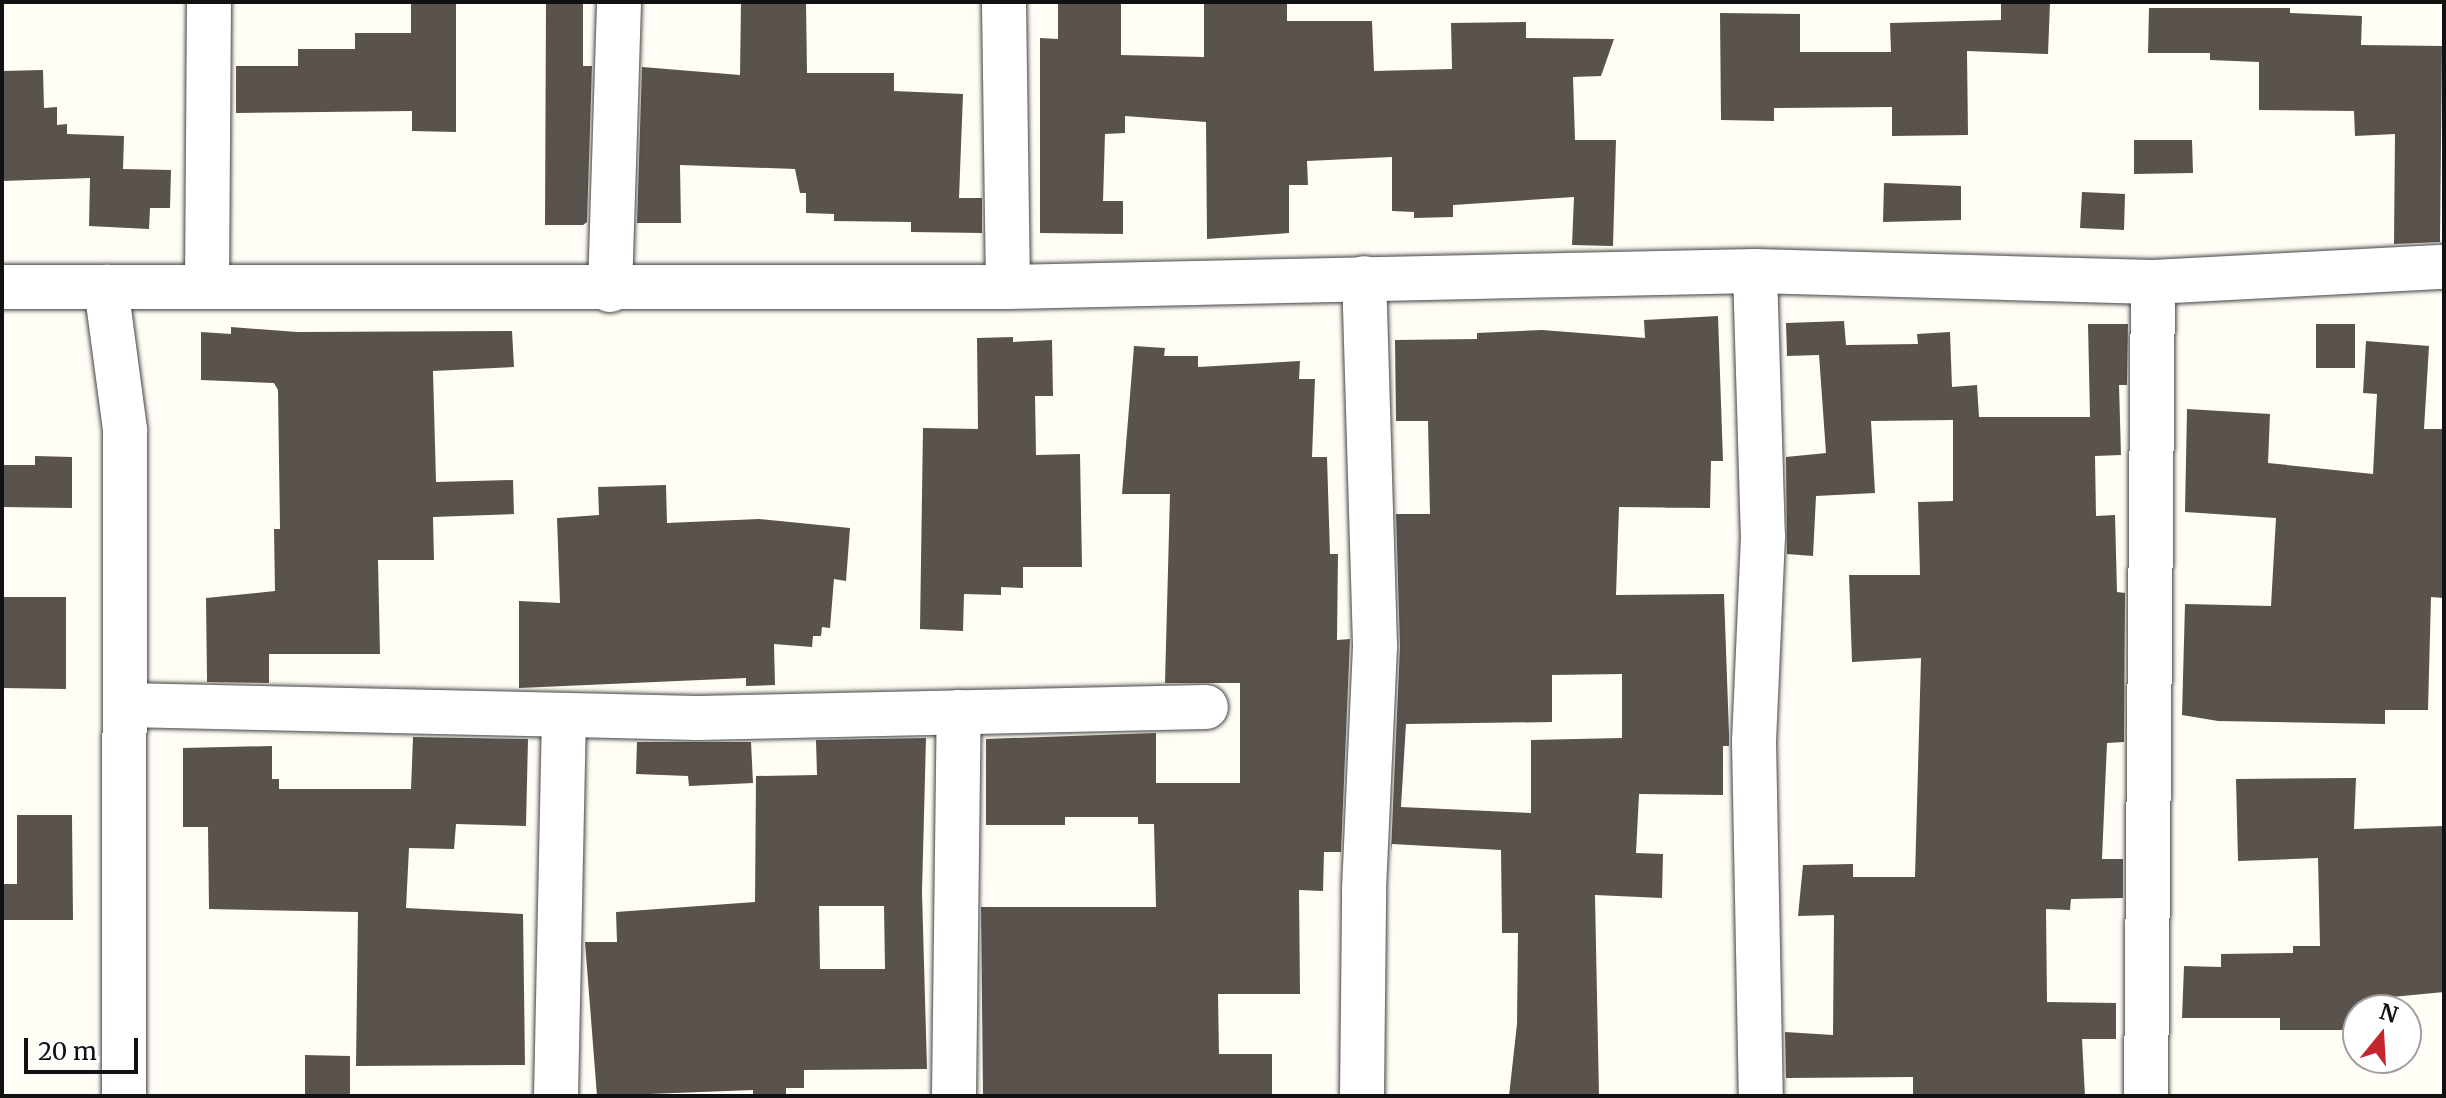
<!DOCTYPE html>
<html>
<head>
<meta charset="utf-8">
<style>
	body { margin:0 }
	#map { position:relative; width:2446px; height:1098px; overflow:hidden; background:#fffdf5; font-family:Merriweather,serif }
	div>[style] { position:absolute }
	.building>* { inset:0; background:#5a524d }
	.roads { filter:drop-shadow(0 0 2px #444) drop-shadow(0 0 2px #444) }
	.minor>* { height:44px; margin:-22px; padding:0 22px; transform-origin:22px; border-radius:22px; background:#fff }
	span { translate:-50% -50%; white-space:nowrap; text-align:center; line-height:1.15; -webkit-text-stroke:8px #fff; paint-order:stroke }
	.frame { position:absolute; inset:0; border:4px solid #111; pointer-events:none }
	.north { position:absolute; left:2342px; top:994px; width:80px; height:80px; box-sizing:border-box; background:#fff; border:2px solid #a0a0a0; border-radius:50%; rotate:18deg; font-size:22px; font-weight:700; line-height:32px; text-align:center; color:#111 }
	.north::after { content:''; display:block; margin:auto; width:28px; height:36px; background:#c4262e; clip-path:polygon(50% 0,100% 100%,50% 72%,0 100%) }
	.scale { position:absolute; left:24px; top:1038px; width:114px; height:36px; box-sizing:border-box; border:4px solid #111; border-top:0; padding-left:10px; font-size:24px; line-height:28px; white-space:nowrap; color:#111; -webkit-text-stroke:6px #fff; paint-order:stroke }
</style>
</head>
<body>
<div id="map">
	<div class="building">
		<i style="clip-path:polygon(411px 2px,456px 2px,456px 132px,412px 131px,412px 111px,236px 113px,236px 66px,298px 66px,298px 49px,355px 49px,355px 33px,411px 33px)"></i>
		<i style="clip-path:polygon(546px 2px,583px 2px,583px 66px,592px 66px,587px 222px,583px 225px,545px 225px)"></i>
		<i style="clip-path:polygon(741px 2px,806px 2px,807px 73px,894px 73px,894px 91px,963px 94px,959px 198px,982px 198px,982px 233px,911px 232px,911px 222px,834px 221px,834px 214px,806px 213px,806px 193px,800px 193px,795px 169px,680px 165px,681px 223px,637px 223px,642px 67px,740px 75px)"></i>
		<i style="clip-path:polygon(1058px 2px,1121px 2px,1121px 55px,1204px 57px,1204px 2px,1287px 2px,1287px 21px,1372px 21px,1374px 71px,1452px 69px,1451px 23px,1526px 22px,1526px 38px,1614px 39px,1601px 76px,1573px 77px,1575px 140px,1616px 140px,1613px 246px,1572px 245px,1574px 197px,1453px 205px,1453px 217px,1414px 218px,1414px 212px,1392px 211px,1392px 157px,1307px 161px,1308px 185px,1289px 185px,1289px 233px,1207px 239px,1206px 122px,1125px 116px,1125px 133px,1105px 134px,1103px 201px,1123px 201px,1123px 234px,1040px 233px,1040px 38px,1058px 39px)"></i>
		<i style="clip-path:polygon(2001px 2px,2050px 2px,2048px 54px,1967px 51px,1968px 135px,1892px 136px,1892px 107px,1774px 108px,1774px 121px,1721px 120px,1720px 13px,1800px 14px,1800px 52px,1891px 52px,1890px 23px,2001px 20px)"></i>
		<i style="clip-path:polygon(2149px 8px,2290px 8px,2290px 13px,2362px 16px,2361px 45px,2442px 46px,2440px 242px,2394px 244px,2395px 134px,2355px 136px,2354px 111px,2259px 110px,2259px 62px,2210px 60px,2210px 53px,2148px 53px)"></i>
		<i style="clip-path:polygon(43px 70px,44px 108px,57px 107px,57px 125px,67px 124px,67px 134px,124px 136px,123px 169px,171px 170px,170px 208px,150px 208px,149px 229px,89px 226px,90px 178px,2px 181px,2px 71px)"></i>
		<i style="clip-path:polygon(2134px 140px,2192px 140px,2193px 173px,2134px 174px)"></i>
		<i style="clip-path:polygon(1884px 183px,1961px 186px,1961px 220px,1883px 222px)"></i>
		<i style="clip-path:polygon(2082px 192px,2125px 194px,2124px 230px,2080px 228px)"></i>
		<i style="clip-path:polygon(evenodd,1718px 316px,1723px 461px,1711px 461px,1710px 508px,1619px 507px,1616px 595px,1724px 594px,1729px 734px,1729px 746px,1723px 746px,1723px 795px,1639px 794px,1636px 853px,1663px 854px,1662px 898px,1595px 895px,1599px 1096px,1509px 1096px,1517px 1024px,1518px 933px,1502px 933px,1501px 850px,1392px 844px,1391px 852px,1400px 646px,1396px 514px,1430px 514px,1428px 421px,1396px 421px,1395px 340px,1477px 339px,1477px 333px,1542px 330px,1645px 338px,1644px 320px,1718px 316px,1622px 674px,1622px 738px,1531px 740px,1531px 813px,1401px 807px,1406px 724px,1552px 722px,1552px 675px,1622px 674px)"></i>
		<i style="clip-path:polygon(1844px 321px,1846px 345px,1918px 344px,1917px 334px,1950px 332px,1952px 387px,1977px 385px,1979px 417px,2090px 417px,2088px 324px,2128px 324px,2127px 385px,2119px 385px,2121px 455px,2095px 456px,2096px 516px,2115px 515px,2117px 592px,2125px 593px,2124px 742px,2107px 743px,2102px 859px,2123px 859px,2123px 898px,2071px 899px,2070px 910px,2046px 909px,2047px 1002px,2116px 1003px,2116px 1039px,2082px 1039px,2085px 1096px,1913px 1096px,1913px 1077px,1786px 1078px,1785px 1032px,1833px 1035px,1834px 915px,1798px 916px,1803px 865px,1853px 864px,1853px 877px,1915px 877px,1921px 658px,1852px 662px,1849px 575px,1920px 575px,1918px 502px,1953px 501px,1953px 420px,1871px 421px,1875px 493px,1816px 496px,1813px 556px,1787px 554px,1786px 457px,1826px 453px,1819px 355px,1787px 356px,1786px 323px)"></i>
		<i style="clip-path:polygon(2316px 324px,2355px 324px,2355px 368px,2316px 368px)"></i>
		<i style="clip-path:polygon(231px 327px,297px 332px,512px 331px,514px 367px,433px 371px,436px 482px,513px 480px,514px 514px,433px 517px,434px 560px,378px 560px,380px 654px,269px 654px,269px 683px,207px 682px,206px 598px,275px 591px,274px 529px,280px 529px,278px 390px,274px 383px,201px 380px,201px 332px,231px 334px)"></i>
		<i style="clip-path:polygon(1013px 337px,1013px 342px,1052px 340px,1053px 396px,1035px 396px,1036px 455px,1080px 454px,1082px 567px,1023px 567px,1023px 588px,1001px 587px,1001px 595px,964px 594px,963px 631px,920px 629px,923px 428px,978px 429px,977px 338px)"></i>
		<i style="clip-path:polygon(2366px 341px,2429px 346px,2424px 429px,2444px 429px,2444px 598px,2431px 597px,2428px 710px,2385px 710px,2385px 724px,2218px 721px,2182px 715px,2185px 604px,2271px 606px,2276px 518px,2185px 512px,2187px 409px,2270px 414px,2268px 463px,2373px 474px,2377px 394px,2363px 393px)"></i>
		<i style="clip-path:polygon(1134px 346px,1165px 348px,1164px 356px,1198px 356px,1198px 367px,1300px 361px,1299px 379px,1315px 379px,1312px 457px,1327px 457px,1330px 554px,1338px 554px,1337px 640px,1350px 639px,1341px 852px,1324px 852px,1323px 891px,1299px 890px,1300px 994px,1218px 994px,1219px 1054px,1272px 1054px,1272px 1096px,983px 1096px,981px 907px,1156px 907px,1154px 824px,1138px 824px,1138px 817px,1065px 817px,1065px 825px,986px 825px,986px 739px,1156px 733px,1156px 783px,1240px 783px,1240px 683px,1165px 683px,1170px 494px,1122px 494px)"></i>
		<i style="clip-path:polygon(35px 456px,72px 457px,72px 508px,2px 507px,2px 465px,35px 465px)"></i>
		<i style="clip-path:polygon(666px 485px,667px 523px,759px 519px,850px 528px,846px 581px,834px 579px,830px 628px,822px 627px,821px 636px,813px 636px,812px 647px,774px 644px,775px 685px,746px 686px,746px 678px,519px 688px,519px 601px,560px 603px,557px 518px,599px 515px,598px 487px)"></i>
		<i style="clip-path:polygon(2px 597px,66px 597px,66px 689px,2px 688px)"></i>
		<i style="clip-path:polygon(413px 737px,528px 739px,526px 826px,456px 824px,454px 849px,409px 848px,406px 908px,523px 914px,525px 1065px,356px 1066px,358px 912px,209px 909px,208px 827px,183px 827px,183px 748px,272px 746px,272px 779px,279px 779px,279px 789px,411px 789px)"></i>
		<i style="clip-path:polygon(evenodd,926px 738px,922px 892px,927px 1069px,804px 1070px,804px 1088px,786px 1088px,786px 1096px,753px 1096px,753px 1090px,597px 1096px,585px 942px,617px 942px,616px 912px,755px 902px,756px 776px,817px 775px,816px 740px,926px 738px,819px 906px,884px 906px,885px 969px,820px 969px,819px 906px)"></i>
		<i style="clip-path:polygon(637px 742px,751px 742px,753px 783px,689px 786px,688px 776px,636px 774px)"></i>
		<i style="clip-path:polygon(2356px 778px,2354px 829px,2444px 826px,2444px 992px,2392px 997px,2392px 1010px,2357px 1010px,2358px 1030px,2280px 1030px,2280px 1018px,2182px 1018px,2184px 966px,2221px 967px,2221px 954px,2293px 953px,2293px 946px,2320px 946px,2318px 858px,2238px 861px,2236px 779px)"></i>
		<i style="clip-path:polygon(17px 815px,72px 815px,73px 920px,2px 920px,2px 884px,17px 884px)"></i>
		<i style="clip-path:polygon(305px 1055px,350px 1056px,350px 1096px,305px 1096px)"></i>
	</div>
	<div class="roads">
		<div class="minor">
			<i style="left:1004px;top:2px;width:285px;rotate:89.2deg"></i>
			<i style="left:1755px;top:271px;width:265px;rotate:88.3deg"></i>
			<i style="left:1763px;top:536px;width:205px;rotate:92.5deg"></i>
			<i style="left:1754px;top:741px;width:355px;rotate:88.9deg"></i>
			<i style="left:207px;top:286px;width:284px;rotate:-89.6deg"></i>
			<i style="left:2px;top:287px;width:1006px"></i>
			<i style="left:1008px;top:287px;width:747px;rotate:-1.23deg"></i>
			<i style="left:1755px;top:271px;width:398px;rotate:1.6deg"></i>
			<i style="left:2153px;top:282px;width:291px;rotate:-3deg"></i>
			<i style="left:106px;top:287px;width:144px;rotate:82.4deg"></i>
			<i style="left:125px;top:430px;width:666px;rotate:90.09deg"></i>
			<i style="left:610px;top:290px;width:288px;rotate:-88.2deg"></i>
			<i style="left:126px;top:705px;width:572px;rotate:1.3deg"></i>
			<i style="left:698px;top:718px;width:508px;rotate:-1.24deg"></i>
			<i style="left:556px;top:1096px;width:381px;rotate:-88.8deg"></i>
			<i style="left:954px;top:1096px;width:384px;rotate:-89.3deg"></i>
			<i style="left:1362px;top:1096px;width:207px;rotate:-89.4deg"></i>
			<i style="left:1364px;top:889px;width:244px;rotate:-87.4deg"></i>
			<i style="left:1375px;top:645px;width:367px;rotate:-91.7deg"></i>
			<i style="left:2146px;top:1096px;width:814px;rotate:-89.51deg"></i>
		</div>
	</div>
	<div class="frame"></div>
	<div class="north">N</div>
	<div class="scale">20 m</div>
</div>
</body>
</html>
